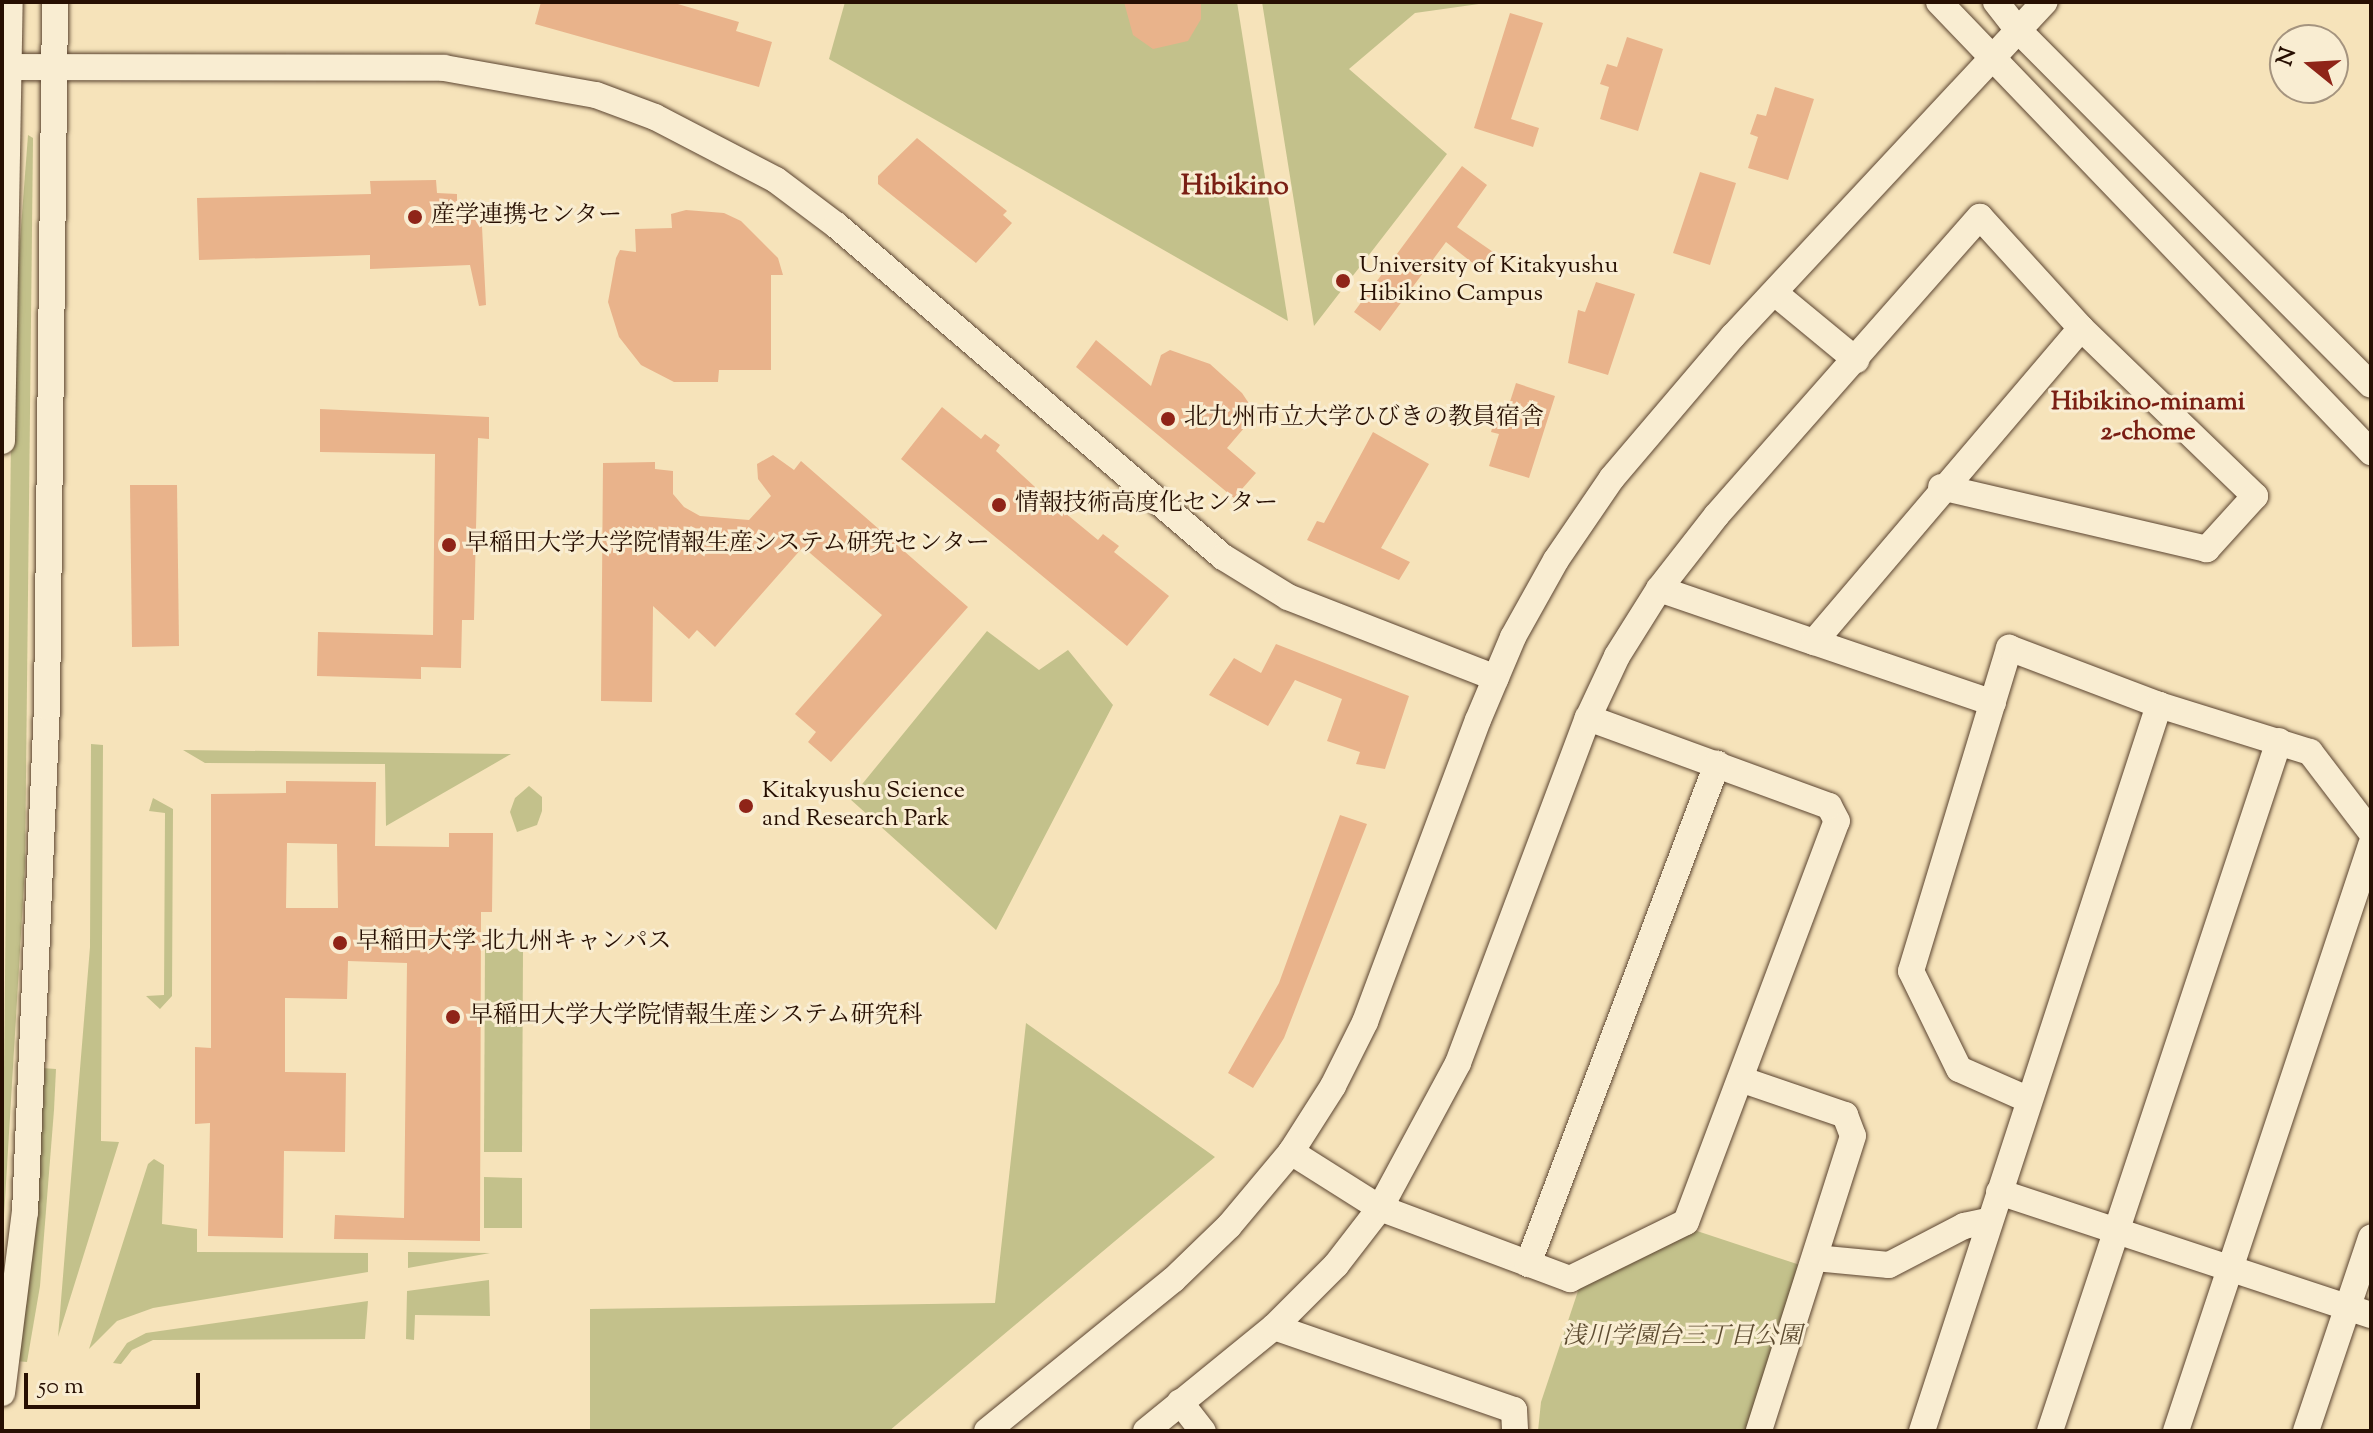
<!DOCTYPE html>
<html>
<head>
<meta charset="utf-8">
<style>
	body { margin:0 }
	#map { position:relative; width:2373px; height:1433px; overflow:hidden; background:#f6e3ba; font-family:"Sorts Mill Goudy","Noto Serif JP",serif }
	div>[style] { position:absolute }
	.green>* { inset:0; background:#c3c18b }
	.building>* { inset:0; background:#e9b38b }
	.roads { filter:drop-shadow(0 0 2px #5b4430) drop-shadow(0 0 2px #5b4430) }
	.minor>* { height:26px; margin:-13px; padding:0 13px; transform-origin:13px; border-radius:13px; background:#f9edd2 }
	.dots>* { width:22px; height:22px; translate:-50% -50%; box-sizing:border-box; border:4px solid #f9edd2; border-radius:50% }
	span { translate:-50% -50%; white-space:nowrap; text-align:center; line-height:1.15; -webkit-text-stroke:6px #f9edd2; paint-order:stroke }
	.poi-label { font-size:24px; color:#270f02 }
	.left { translate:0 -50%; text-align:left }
	.park-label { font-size:24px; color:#5e4d32; font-style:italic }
	.neighbourhood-label { font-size:26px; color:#7a1f14; font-weight:700 }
	.quarter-label { font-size:28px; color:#7a1f14; font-weight:700 }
	.frame { position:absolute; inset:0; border:4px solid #270f02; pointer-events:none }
	.north { position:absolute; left:2269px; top:24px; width:80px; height:80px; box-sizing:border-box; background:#f9edd2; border:2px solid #a5947f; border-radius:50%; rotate:288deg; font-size:22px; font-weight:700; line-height:32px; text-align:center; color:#270f02 }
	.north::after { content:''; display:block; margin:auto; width:28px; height:36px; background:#8f2418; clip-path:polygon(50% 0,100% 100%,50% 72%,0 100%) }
	.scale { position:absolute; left:24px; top:1373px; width:176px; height:36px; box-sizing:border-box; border:4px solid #270f02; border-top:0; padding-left:10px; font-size:24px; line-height:28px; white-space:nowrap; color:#270f02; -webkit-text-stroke:6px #f9edd2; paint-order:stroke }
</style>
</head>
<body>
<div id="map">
	<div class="green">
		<i style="clip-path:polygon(845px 2px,1237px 2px,1288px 321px,829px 59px)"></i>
		<i style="clip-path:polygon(1262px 2px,1493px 2px,1415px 13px,1349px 69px,1447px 154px,1314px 326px)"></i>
		<i style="clip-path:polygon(28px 135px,33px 138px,25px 867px,2px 1250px,12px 347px)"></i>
		<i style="clip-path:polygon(987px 631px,1039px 670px,1068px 650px,1113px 705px,996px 930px,850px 799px)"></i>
		<i style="clip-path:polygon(91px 744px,103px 745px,101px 1141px,119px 1142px,58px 1337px,90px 947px)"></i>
		<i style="clip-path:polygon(183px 750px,511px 754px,386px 826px,385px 764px,205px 763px)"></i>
		<i style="clip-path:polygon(529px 786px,542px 797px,542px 811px,537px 825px,517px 832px,510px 812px,515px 798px)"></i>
		<i style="clip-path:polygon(153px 798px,173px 809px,172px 996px,160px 1009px,146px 996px,164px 995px,165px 813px,149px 811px)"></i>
		<i style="clip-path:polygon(485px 947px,523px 949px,522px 1152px,484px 1152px)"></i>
		<i style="clip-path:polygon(1026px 1023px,1215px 1157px,889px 1431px,590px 1431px,590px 1309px,995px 1303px)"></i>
		<i style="clip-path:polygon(42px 1068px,56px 1069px,54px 1110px,40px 1286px,27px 1362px,15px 1361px)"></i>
		<i style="clip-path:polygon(154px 1159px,164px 1165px,162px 1224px,197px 1229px,197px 1252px,368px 1253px,368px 1272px,153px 1308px,117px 1321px,89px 1349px,148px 1164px)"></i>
		<i style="clip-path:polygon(484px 1177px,522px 1178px,522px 1228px,484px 1228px)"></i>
		<i style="clip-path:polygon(1697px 1231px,1803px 1266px,1749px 1431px,1538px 1431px,1541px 1402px,1581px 1282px)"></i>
		<i style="clip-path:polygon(408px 1252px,490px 1253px,408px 1268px)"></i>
		<i style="clip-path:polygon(489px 1280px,490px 1316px,415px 1315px,414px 1340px,406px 1339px,407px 1291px)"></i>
		<i style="clip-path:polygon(368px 1301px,365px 1339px,153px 1340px,132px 1350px,121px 1364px,113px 1363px,127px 1343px,146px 1333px)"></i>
	</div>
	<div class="building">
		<i style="clip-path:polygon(541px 2px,671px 2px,739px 22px,736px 31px,772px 42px,759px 87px,535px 24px)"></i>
		<i style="clip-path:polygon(1124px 2px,1201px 2px,1201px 19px,1188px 41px,1153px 49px,1133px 35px)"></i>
		<i style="clip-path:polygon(1510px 13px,1543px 23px,1511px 119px,1539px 128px,1533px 147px,1474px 128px)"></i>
		<i style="clip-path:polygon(1627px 37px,1663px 49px,1638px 131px,1600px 119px,1609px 87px,1600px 84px,1607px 64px,1617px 67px)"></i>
		<i style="clip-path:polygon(1775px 87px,1814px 99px,1788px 180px,1748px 168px,1758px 137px,1750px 134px,1757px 114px,1766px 116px)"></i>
		<i style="clip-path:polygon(917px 138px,1007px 211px,1003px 215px,1012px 223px,976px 263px,878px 184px,878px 176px)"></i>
		<i style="clip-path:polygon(1462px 166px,1487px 185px,1457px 227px,1496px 254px,1484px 272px,1446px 242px,1380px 331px,1354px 312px)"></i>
		<i style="clip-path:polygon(1700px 172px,1736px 183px,1710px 265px,1673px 253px)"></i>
		<i style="clip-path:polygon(436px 180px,437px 193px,457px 194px,457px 209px,481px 207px,486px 305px,479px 306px,470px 265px,370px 269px,370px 255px,199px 260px,197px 198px,371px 194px,370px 181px)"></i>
		<i style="clip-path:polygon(686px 210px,724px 213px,741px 221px,778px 258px,783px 275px,771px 275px,771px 370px,719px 370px,718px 382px,674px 382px,641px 365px,619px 337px,608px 302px,616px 258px,620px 250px,636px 252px,635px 229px,672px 228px,671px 214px)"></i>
		<i style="clip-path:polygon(1596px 282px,1635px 294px,1608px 375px,1568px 363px,1578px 310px,1585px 312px)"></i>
		<i style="clip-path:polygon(1096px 340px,1151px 386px,1161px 355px,1170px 350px,1210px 364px,1242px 393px,1256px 414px,1227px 448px,1256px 473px,1234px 498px,1076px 367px)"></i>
		<i style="clip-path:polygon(1516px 383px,1555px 396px,1529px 478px,1489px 466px,1499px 434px,1491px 432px,1497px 411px,1506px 414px)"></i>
		<i style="clip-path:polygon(942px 407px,981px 439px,985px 434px,1000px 445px,996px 451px,1047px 498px,1098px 540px,1103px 534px,1119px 546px,1114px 552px,1169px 596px,1127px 646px,901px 459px)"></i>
		<i style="clip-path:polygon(320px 409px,489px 417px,489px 439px,478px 438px,474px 620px,462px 620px,461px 668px,421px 667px,421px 679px,317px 676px,318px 632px,433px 635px,435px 454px,320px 452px)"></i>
		<i style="clip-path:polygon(1373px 432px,1429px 464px,1381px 548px,1410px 562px,1399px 580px,1307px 540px,1317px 521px,1324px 523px)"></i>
		<i style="clip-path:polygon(773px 455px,794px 470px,801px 461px,968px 607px,831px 762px,808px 742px,816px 732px,795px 714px,882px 615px,803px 547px,715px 647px,697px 630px,689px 639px,653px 606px,652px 702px,601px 701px,603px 463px,655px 462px,655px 469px,673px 471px,673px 494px,684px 507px,700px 516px,749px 520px,771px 496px,758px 479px,757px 464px)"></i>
		<i style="clip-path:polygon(130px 485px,177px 485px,179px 646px,132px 647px)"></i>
		<i style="clip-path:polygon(1276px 644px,1409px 696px,1385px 769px,1356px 764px,1360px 752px,1327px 741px,1342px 699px,1295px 680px,1268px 726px,1209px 695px,1234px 658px,1261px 673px)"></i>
		<i style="clip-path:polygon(evenodd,286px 781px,376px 782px,375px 846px,449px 847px,449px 833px,493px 833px,492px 912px,481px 912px,480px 1241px,334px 1239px,335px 1215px,404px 1218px,407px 963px,348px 961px,347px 999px,285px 998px,285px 1072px,346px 1073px,345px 1152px,284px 1151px,283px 1238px,208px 1236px,210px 1123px,195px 1124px,195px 1047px,211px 1048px,211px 794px,286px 793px,286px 781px,287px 843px,337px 844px,338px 908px,286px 908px,287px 843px)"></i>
		<i style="clip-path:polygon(1340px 815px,1367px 824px,1284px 1038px,1253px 1088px,1228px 1073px,1279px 983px)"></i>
	</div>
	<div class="roads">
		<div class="minor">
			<i style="left:1939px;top:2px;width:624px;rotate:46.17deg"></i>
			<i style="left:1996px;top:2px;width:33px;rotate:52deg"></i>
			<i style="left:2016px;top:28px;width:503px;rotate:45.16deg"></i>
			<i style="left:2px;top:67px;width:442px;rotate:0.1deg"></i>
			<i style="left:444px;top:68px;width:154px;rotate:10.1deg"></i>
			<i style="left:596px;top:95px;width:63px;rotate:20.4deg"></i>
			<i style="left:655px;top:117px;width:136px;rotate:27.5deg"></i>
			<i style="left:776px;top:180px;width:75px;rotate:36.9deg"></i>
			<i style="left:836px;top:225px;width:510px;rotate:40.63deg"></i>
			<i style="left:1223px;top:557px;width:76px;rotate:31.6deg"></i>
			<i style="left:1288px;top:597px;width:223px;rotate:21.3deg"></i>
			<i style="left:1776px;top:294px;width:104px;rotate:39.5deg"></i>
			<i style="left:2px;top:441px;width:439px;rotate:-89deg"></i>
			<i style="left:1659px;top:589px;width:164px;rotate:18.9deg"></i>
			<i style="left:1814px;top:642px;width:412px;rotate:-49.6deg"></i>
			<i style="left:1814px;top:642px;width:189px;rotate:18.8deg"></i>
			<i style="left:1743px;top:1080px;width:108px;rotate:18.9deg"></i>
			<i style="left:1845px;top:1115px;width:22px;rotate:69deg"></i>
			<i style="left:1853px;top:1136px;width:310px;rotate:107.7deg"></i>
			<i style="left:2027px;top:1099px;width:74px;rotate:-156.2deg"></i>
			<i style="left:1959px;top:1069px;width:109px;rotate:-116.1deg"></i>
			<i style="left:1911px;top:971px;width:338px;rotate:-73.1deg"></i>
			<i style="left:2009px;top:648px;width:160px;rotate:20.8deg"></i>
			<i style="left:2159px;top:705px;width:158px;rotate:17.3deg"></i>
			<i style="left:2310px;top:752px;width:101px;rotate:52.7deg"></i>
			<i style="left:1291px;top:1152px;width:105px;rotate:32.2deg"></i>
			<i style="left:1380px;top:1208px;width:203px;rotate:20.5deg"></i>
			<i style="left:1570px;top:1279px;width:129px;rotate:-26.2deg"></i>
			<i style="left:1686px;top:1222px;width:428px;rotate:-69.4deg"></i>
			<i style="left:1837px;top:821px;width:17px;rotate:-118deg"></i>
			<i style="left:1829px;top:806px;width:257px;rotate:-159.9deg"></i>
			<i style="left:1999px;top:1192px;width:392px;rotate:18.3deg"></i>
			<i style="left:1815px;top:1258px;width:74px;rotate:5.4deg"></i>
			<i style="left:1889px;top:1265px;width:85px;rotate:-27.5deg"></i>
			<i style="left:1964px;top:1226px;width:25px;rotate:-12deg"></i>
			<i style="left:1528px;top:1264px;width:535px;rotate:-69.29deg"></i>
			<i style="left:1274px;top:1327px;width:254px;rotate:19.1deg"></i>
			<i style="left:1514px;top:1410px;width:21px;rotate:87deg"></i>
			<i style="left:2px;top:1393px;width:182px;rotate:-82.8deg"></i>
			<i style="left:25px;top:1212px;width:505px;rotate:-87.51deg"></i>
			<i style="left:47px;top:707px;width:705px;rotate:-89.35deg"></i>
			<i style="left:1180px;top:1402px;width:37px;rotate:52deg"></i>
			<i style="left:987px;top:1431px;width:240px;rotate:-39.1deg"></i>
			<i style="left:1173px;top:1280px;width:78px;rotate:-44deg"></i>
			<i style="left:1229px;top:1226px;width:97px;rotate:-50deg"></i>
			<i style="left:1291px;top:1152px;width:78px;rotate:-57.5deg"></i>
			<i style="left:1333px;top:1086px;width:72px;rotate:-63.4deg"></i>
			<i style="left:1365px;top:1022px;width:322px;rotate:-69.5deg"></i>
			<i style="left:1478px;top:720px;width:90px;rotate:-67.1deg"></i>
			<i style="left:1513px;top:637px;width:88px;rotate:-60.8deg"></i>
			<i style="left:1556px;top:560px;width:99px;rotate:-55.7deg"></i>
			<i style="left:1612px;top:478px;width:187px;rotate:-49.6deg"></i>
			<i style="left:1733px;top:336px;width:457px;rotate:-47deg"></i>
			<i style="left:1146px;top:1431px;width:165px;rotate:-39.1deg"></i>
			<i style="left:1274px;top:1327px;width:88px;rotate:-45deg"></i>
			<i style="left:1336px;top:1265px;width:72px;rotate:-52.3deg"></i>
			<i style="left:1380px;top:1208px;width:165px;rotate:-61.7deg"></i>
			<i style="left:1458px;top:1063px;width:369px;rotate:-69.4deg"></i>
			<i style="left:1588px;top:718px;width:68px;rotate:-64.9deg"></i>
			<i style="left:1617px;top:656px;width:79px;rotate:-57.9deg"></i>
			<i style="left:1659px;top:589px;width:93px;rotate:-52deg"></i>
			<i style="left:1716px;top:516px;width:399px;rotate:-48.6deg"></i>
			<i style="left:1980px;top:217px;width:150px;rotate:47.7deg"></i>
			<i style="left:2081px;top:328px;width:242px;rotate:44deg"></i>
			<i style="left:2255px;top:496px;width:72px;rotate:132.2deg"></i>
			<i style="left:2207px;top:549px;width:273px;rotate:-166.9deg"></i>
			<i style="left:1922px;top:1431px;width:764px;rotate:-71.92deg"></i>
			<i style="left:2050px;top:1431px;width:727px;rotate:-71.64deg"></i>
			<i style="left:2176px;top:1431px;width:618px;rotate:-71.59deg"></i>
			<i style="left:2306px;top:1431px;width:204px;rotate:-71.4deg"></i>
		</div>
	</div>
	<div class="dots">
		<i style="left:415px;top:217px;background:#8f2418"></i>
		<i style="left:1343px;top:281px;background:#8f2418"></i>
		<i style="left:1168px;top:419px;background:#8f2418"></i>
		<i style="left:999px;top:505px;background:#8f2418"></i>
		<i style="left:449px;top:545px;background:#8f2418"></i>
		<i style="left:746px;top:806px;background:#8f2418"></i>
		<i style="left:340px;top:943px;background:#8f2418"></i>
		<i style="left:453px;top:1017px;background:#8f2418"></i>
	</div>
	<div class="poi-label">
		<span class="left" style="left:431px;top:217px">産学連携センター</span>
		<span class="left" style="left:1359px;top:281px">University of Kitakyushu<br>Hibikino Campus</span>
		<span class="left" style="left:1184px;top:419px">北九州市立大学ひびきの教員宿舎</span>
		<span class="left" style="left:1015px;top:505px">情報技術高度化センター</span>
		<span class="left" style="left:465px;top:545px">早稲田大学大学院情報生産システム研究センター</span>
		<span class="left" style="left:762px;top:806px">Kitakyushu Science<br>and Research Park</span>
		<span class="left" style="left:356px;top:943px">早稲田大学 北九州キャンパス</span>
		<span class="left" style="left:469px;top:1017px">早稲田大学大学院情報生産システム研究科</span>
	</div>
	<div class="park-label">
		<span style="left:1682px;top:1338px">浅川学園台三丁目公園</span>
	</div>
	<div class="neighbourhood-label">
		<span style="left:2148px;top:418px">Hibikino-minami<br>2-chome</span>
	</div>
	<div class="quarter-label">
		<span style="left:1235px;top:187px">Hibikino</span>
	</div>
	<div class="frame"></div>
	<div class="north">N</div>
	<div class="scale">50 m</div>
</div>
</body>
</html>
